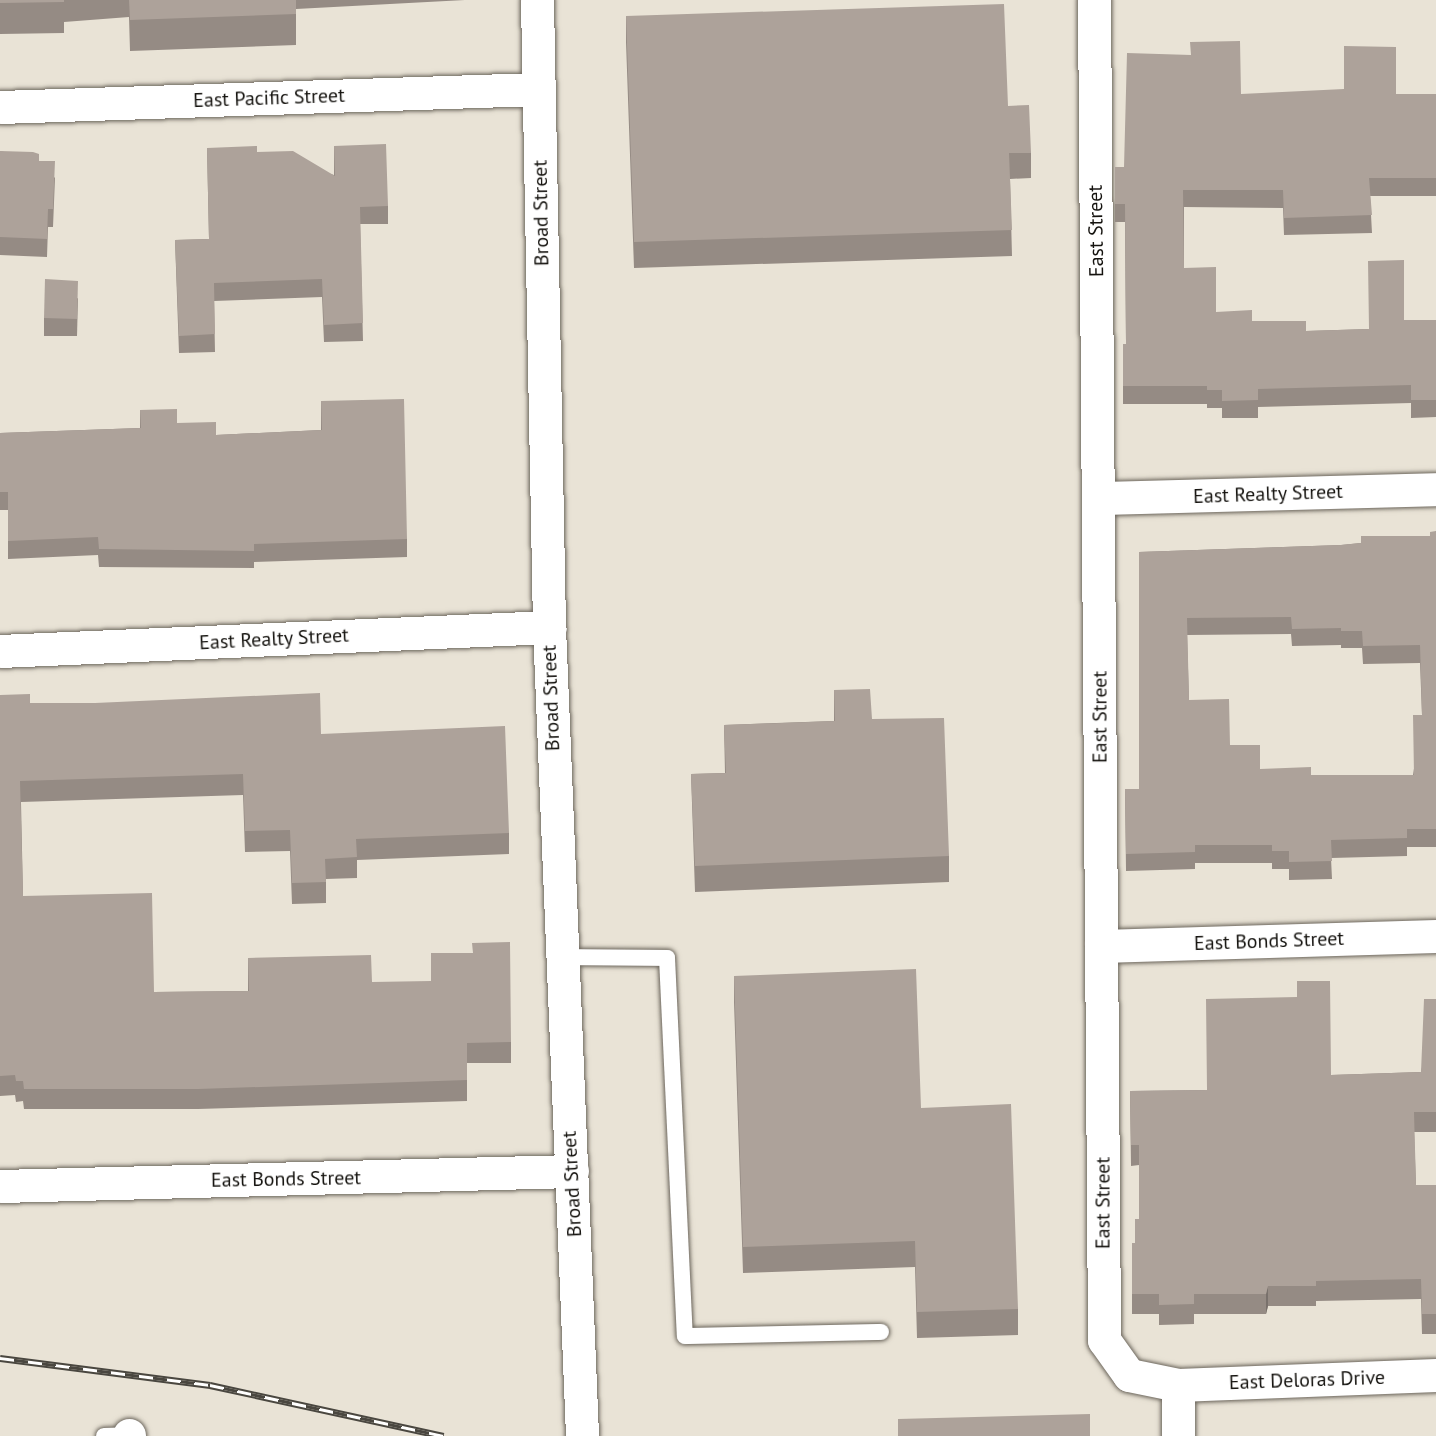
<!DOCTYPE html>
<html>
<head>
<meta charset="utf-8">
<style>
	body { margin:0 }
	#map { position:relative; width:1436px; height:1436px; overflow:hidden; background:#e9e3d6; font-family:"PT Sans",sans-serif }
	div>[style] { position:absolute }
	.roads { filter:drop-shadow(0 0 2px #6c665c) drop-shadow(0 0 2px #6c665c) }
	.lane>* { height:16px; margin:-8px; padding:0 8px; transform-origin:8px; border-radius:8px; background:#fff }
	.street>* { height:33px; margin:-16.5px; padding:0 16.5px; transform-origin:16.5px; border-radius:16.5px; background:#fff }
	.secondary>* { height:33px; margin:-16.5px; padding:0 16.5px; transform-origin:16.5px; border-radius:16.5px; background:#fff }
	.rail>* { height:7px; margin-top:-3.5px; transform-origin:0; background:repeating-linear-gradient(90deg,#fff 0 14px,#4a4740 0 28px); box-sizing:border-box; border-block:2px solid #4a4740 }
	.wall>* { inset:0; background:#958b84 }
	.shaded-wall>* { inset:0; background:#79716c }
	.building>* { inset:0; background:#ada29a }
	span { translate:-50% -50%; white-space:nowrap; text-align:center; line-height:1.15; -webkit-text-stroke:4.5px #fff; paint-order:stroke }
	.street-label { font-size:20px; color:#15130f }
</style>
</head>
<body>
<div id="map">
	<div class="roads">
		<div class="lane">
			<i style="left:561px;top:957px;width:106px;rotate:0.5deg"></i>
			<i style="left:667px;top:958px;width:378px;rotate:87.3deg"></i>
			<i style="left:685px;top:1336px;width:196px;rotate:-1.2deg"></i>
			<i style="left:104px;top:1436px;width:25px;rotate:-2deg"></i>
		</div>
		<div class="street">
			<i style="left:1094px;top:0;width:1340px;rotate:89.57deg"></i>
			<i style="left:1104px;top:1340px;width:43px;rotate:54.5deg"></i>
			<i style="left:1129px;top:1375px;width:50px;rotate:11.5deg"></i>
			<i style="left:1178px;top:1385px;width:258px;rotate:-2.2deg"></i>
			<i style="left:0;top:107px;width:538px;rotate:-1.92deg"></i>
			<i style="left:1100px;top:498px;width:336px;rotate:-1.5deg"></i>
			<i style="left:0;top:651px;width:550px;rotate:-2.5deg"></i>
			<i style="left:1101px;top:946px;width:335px;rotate:-1.7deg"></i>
			<i style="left:0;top:1186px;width:572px;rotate:-1.5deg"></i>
			<i style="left:129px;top:1435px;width:1px;rotate:90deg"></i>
		</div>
		<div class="secondary">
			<i style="left:537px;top:0;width:627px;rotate:88.9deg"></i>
			<i style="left:549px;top:627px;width:810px;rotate:87.66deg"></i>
			<i style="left:1178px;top:1385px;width:51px;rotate:90deg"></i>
		</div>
	</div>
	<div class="rail">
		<i style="left:0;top:1358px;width:212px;rotate:7.3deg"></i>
		<i style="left:210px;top:1385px;width:239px;rotate:12.3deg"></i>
	</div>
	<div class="wall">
		<i style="clip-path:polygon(0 0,465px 0,296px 9px,296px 45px,130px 51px,129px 17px,64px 22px,64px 33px,0 34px)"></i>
		<i style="clip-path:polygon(626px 16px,1008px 106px,1031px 153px,1031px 178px,1010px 179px,1012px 256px,634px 268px,626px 42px)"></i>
		<i style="clip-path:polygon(1241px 94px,1436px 94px,1436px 196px,1370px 196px,1372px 233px,1284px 235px,1283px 208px,1184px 207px,1184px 268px,1216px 312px,1252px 321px,1306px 331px,1369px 329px,1404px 320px,1436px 320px,1436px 417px,1411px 418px,1411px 403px,1258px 407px,1258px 418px,1222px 418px,1222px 408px,1207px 408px,1207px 404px,1123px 404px,1123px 344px,1126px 344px,1125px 222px,1115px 222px,1115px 167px,1124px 167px)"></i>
		<i style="clip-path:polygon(334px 146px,388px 206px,388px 224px,360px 224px,363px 341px,324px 342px,322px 297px,214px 301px,215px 352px,179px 353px,175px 240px,209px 239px,207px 148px,257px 152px,334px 175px)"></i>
		<i style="clip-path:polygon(0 151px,39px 161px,55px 178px,53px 227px,48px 227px,47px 257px,0 255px)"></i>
		<i style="clip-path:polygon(78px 298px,77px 336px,44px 336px,44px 318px)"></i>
		<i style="clip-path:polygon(321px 401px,407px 539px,407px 557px,254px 562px,254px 568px,99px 567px,98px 555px,8px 559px,8px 510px,0 510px,0 433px,140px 428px,140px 410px,177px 423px,216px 435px,321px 430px)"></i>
		<i style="clip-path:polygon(evenodd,1436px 531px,1436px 847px,1407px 847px,1407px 856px,1331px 858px,1332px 879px,1289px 880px,1289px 869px,1272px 869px,1272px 863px,1195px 863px,1195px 869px,1126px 871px,1125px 789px,1139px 789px,1139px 552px,1341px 545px,1430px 536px,1436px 531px,1291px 634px,1292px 646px,1341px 645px,1341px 648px,1362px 648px,1363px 664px,1420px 663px,1422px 715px,1413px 775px,1311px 775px,1260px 769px,1230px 745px,1189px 700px,1187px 635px,1291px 634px)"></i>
		<i style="clip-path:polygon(834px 690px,872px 719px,949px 856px,949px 882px,695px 892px,691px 774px,725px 773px,724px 725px,834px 721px)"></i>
		<i style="clip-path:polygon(0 695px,30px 703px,321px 734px,509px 833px,509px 854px,357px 860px,357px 878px,326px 879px,326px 903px,292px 904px,290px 851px,245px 852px,243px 795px,21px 802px,23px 896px,154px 992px,248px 991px,248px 958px,372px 982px,511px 1042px,511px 1063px,467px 1063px,467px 1101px,198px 1109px,24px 1109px,23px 1101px,16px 1102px,15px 1095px,0 1096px)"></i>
		<i style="clip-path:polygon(734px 976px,921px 1108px,1018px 1309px,1018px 1335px,917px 1338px,915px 1267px,743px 1273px,734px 1002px)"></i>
		<i style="clip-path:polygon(1436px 999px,1436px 1132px,1414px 1132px,1416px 1185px,1436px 1185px,1436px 1334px,1422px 1334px,1421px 1299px,1316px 1301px,1316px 1306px,1268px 1306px,1266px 1314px,1194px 1314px,1194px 1324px,1159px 1325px,1159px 1314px,1132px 1314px,1132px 1243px,1135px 1243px,1139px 1219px,1139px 1165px,1131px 1166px,1130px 1091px,1207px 1090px,1331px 1075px,1421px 1072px)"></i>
	</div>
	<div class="shaded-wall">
		<i style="clip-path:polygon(1268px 1286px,1268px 1306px,1266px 1314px,1266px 1294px)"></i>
	</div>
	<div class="building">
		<i style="clip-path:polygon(0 0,64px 0,64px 2px,0 3px)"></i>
		<i style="clip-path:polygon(129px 0,296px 0,296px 14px,130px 20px)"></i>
		<i style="clip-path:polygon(1004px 4px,1008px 106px,1029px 105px,1031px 153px,1009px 153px,1012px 230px,634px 242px,626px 16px)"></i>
		<i style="clip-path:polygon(1240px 41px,1241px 94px,1344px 89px,1344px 46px,1396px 47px,1396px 94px,1436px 94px,1436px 178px,1369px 178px,1372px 215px,1284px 218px,1283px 190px,1183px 190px,1184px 268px,1216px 267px,1216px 312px,1252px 310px,1252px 321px,1306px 321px,1306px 331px,1369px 329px,1368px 261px,1404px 260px,1404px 320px,1436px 320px,1436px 400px,1411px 400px,1411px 385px,1258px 389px,1258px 400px,1222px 401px,1222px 390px,1207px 390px,1207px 386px,1123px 386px,1123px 344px,1126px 344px,1125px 204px,1115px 204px,1115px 167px,1124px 167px,1127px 53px,1191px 55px,1190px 42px)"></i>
		<i style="clip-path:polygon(386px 144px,388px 206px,360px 207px,363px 323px,324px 325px,322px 279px,214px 283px,215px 334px,179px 336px,175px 240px,209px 239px,207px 148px,257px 146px,257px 152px,293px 151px,335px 176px,334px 146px)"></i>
		<i style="clip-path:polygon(0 151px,33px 152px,39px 154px,39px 161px,55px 161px,53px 209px,48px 209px,47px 239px,0 237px)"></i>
		<i style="clip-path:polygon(45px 279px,78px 281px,77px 319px,44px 318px)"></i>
		<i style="clip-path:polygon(404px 399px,407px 539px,254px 544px,254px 551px,99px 549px,98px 537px,8px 541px,8px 492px,0 492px,0 433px,141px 428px,140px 410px,177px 409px,177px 423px,216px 422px,216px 435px,322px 430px,321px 401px)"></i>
		<i style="clip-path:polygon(evenodd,1436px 531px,1436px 829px,1407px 829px,1407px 838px,1331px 840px,1332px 861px,1289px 862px,1289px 851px,1272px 851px,1272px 845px,1195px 845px,1195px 852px,1126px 854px,1125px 789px,1139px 789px,1139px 552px,1341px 545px,1361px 543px,1361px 536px,1430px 536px,1430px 532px,1436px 531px,1291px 617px,1292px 629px,1341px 628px,1341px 631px,1362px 631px,1363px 646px,1420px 645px,1422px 715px,1413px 715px,1414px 775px,1311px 775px,1311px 767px,1260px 769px,1260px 745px,1230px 745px,1229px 699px,1189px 700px,1187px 618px,1291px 617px)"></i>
		<i style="clip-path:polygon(870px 689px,872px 719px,944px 718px,949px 856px,695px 866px,691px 774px,726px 773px,724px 725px,835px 721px,834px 690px)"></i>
		<i style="clip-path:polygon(320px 693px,321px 734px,505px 726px,509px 833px,356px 839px,357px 857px,325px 859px,326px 882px,292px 883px,290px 830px,245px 831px,243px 774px,20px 781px,23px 896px,152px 893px,154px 992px,249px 991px,248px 958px,371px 955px,372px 982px,431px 981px,431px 953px,473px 953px,472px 943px,510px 942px,511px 1042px,467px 1043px,467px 1080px,198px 1089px,24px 1089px,23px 1081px,16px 1081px,15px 1075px,0 1076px,0 695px,30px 694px,30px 703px,95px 703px)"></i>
		<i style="clip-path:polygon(916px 969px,921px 1108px,1011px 1104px,1018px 1309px,917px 1312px,915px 1241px,743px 1247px,734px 976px)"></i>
		<i style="clip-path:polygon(1297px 981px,1330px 981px,1331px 1075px,1421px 1072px,1424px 999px,1436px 999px,1436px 1112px,1414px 1112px,1416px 1185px,1436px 1185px,1436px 1314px,1422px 1314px,1421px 1279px,1316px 1281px,1316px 1286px,1268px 1286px,1266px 1294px,1194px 1294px,1194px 1304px,1159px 1305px,1159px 1294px,1132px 1294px,1132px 1243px,1135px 1243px,1135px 1219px,1139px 1219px,1139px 1145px,1131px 1145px,1130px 1091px,1207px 1090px,1206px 999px,1297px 997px)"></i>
		<i style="clip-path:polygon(1090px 1414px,1090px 1436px,898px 1436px,898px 1419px)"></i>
	</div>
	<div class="street-label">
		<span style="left:269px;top:98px;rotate:-2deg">East Pacific Street</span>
		<span style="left:541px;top:213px;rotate:-91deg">Broad Street</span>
		<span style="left:1096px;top:231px;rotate:-91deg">East Street</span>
		<span style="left:1268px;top:494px;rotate:-2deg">East Realty Street</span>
		<span style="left:274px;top:639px;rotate:-3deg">East Realty Street</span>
		<span style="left:551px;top:698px;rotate:-92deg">Broad Street</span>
		<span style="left:1100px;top:717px;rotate:-90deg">East Street</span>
		<span style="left:1269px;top:941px;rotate:-2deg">East Bonds Street</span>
		<span style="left:286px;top:1179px;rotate:-1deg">East Bonds Street</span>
		<span style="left:572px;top:1184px;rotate:-93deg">Broad Street</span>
		<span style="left:1103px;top:1203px;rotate:-90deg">East Street</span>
		<span style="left:1307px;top:1380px;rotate:-2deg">East Deloras Drive</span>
	</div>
</div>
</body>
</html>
